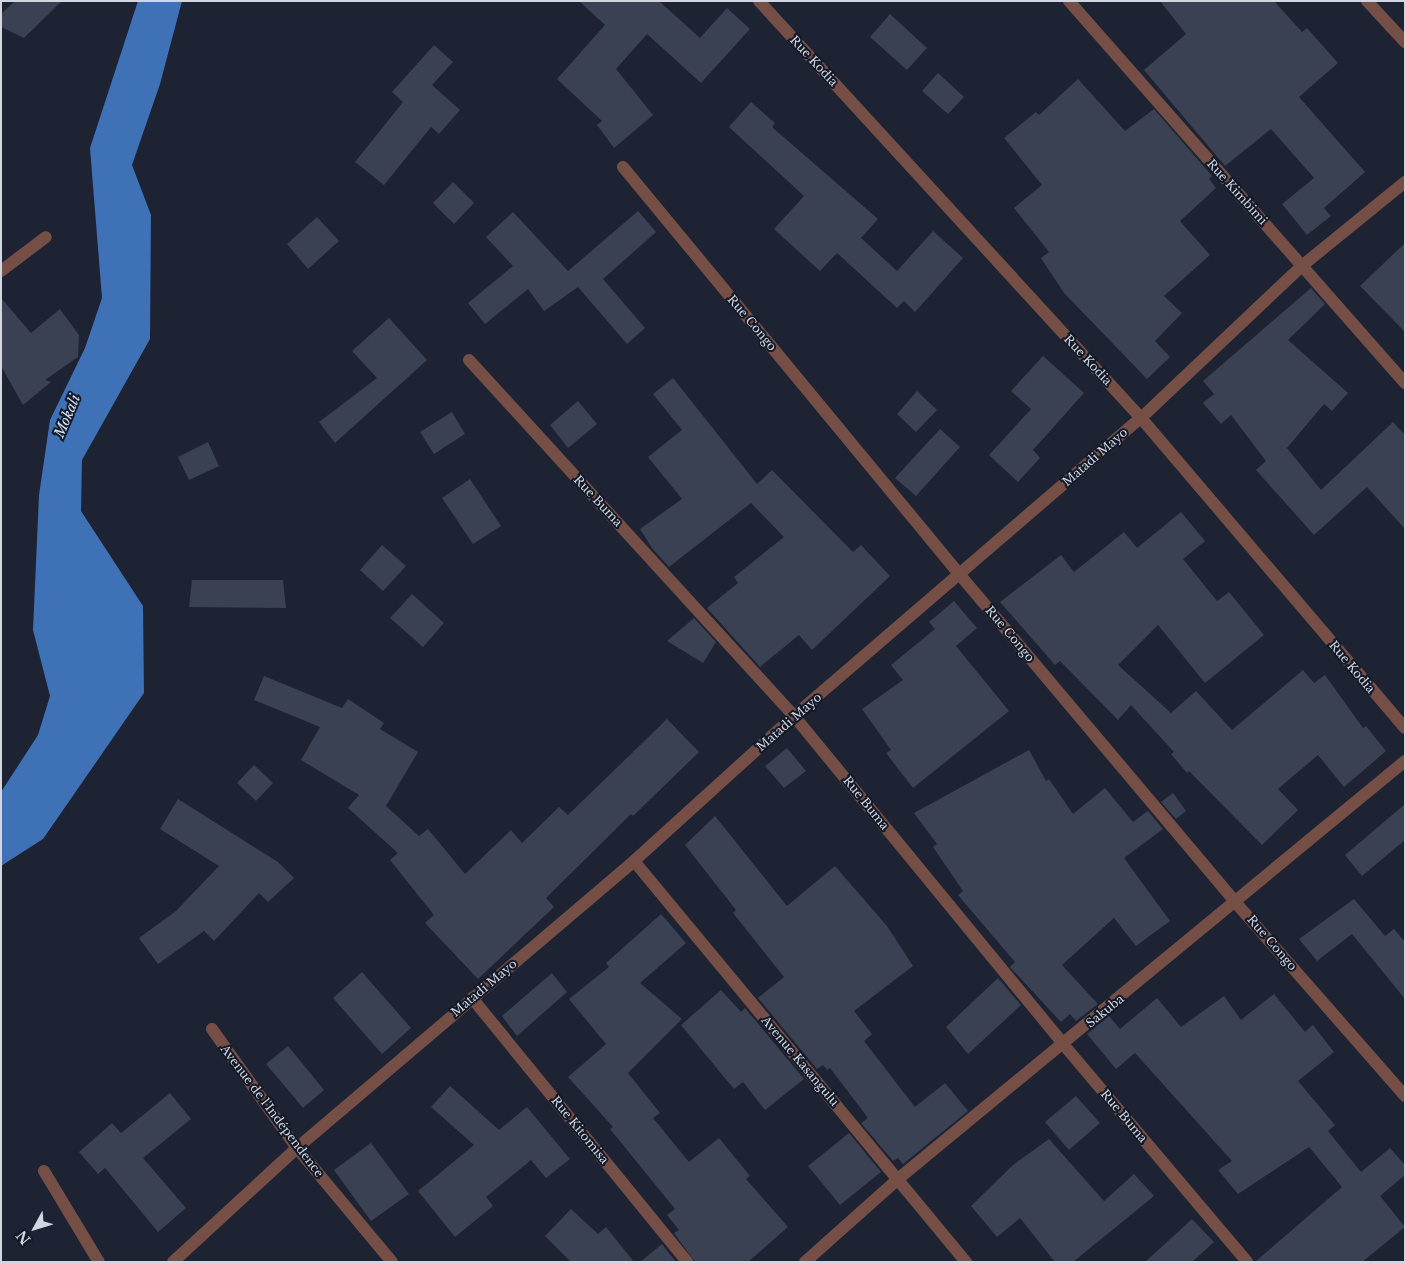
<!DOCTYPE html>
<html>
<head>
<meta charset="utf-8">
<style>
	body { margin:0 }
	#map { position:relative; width:1406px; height:1263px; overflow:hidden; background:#1d2333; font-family:"Libre Baskerville",serif }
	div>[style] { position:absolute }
	.water>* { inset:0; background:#3e71b5 }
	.building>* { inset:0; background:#3a4152 }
	.minor>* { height:12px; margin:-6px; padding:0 6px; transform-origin:6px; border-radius:6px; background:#754f46 }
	span { translate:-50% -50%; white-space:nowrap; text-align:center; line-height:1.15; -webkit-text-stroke:4px #141928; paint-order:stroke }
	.street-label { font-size:12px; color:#d1d6e0 }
	.water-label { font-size:14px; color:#d3e1f4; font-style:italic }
	.frame { position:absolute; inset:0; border:2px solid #d1d6e0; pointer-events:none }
	.north { position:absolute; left:10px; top:1203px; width:50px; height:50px; -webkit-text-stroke:4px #141928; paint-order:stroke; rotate:231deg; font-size:14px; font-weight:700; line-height:20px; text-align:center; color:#d1d6e0 }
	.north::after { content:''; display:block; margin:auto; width:18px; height:22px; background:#d1d6e0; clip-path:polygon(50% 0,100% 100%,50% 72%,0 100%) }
</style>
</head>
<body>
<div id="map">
	<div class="water">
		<i style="clip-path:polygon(138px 1px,182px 1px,160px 84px,132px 165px,151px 215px,150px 339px,82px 460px,81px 511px,143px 606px,144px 693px,43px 839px,1px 866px,1px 792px,38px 735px,50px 696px,33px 630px,39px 495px,50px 420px,85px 348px,102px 298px,90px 148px)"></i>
	</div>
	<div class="building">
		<i style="clip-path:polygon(15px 1px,62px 1px,24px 38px,1px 27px,1px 14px)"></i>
		<i style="clip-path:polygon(579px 1px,659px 1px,700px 38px,727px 8px,750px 29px,701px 83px,647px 34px,616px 69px,653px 115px,614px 148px,597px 125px,602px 121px,557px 79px,605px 25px)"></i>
		<i style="clip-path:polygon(1160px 1px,1274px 1px,1302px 32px,1307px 28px,1338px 63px,1299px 97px,1365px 172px,1324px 208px,1331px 216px,1307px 235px,1282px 204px,1314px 178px,1271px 129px,1225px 166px,1144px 70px,1186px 34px)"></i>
		<i style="clip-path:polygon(890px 14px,927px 48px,907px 70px,870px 37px)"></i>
		<i style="clip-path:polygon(434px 45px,453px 62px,432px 85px,460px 110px,439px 134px,431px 127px,384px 185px,355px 162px,403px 102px,392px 92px)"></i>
		<i style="clip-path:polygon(938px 73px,964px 97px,948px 114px,922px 91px)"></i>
		<i style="clip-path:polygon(1078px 79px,1125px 131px,1154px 109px,1212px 176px,1209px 179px,1216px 188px,1180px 221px,1210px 255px,1164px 296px,1182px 313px,1155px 341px,1170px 357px,1147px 379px,1064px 293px,1041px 258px,1049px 252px,1014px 208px,1042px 185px,1004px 138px,1036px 112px,1039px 115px)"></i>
		<i style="clip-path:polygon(751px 102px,775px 123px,772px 127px,878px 219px,861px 238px,897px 271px,933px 231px,963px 258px,915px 312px,904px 301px,897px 308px,837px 253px,820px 271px,774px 229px,804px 196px,729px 127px)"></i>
		<i style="clip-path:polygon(453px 182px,474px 203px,454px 224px,433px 203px)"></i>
		<i style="clip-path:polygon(638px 211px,656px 232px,603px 279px,645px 328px,627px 344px,578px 287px,544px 311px,528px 289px,485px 324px,468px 303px,513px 266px,486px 237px,513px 212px,568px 271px)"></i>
		<i style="clip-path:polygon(317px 217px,339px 241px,308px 269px,287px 244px)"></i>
		<i style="clip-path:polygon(1405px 243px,1405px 332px,1360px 286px)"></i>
		<i style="clip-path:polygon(1311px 288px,1325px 304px,1288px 340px,1348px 393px,1332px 411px,1324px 404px,1287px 448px,1321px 490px,1393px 422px,1405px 435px,1405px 529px,1367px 487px,1314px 535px,1256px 470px,1266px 461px,1231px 415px,1221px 424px,1203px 403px,1214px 394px,1203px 381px)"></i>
		<i style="clip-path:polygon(1px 298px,31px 333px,60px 309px,79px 335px,78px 357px,45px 380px,51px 382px,23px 405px,1px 366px)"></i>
		<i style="clip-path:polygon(389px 318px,427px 360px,335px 443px,319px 422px,377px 378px,352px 351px)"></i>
		<i style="clip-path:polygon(1043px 356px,1084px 393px,1033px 450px,1040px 458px,1018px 482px,989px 455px,1031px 409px,1011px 391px)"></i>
		<i style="clip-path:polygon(673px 378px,757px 484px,772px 470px,853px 552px,861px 545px,890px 576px,812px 650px,799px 635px,760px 667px,707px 608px,738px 583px,734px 577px,784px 537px,751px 503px,669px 567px,652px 548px,640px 529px,682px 499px,648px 457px,682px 430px,653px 394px)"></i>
		<i style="clip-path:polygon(917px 391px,937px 410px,916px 432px,897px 414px)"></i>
		<i style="clip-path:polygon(578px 401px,597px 424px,568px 448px,550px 425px)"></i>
		<i style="clip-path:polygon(452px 412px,465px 434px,434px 454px,420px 432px)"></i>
		<i style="clip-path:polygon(940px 429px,960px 447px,916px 496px,895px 478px)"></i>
		<i style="clip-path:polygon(208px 442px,219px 466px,189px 480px,178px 457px)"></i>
		<i style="clip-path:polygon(470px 479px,501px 526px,473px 544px,442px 498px)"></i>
		<i style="clip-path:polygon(1181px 512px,1205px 541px,1183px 559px,1217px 601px,1229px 592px,1264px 635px,1205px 683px,1158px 625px,1118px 665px,1171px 713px,1196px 691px,1232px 730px,1303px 670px,1314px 683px,1325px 675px,1363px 728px,1366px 726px,1386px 751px,1344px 787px,1318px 755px,1278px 789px,1298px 810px,1262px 845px,1189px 771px,1187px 773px,1171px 754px,1174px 752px,1131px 705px,1118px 720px,1060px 661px,1055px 665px,1000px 602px,1061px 555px,1074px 572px,1124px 532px,1137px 548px)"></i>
		<i style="clip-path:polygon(382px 545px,406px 566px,383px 591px,360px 570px)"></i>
		<i style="clip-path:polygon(192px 580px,283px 580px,286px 608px,189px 607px)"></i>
		<i style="clip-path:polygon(412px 594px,444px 623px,423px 647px,390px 618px)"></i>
		<i style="clip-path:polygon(954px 601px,977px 628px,956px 646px,1009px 711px,913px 788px,886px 753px,891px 750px,862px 709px,903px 680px,891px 665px,935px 629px,929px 622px)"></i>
		<i style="clip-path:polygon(694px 618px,716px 642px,703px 663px,667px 641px)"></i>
		<i style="clip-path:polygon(264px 676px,342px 708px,348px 699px,384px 723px,380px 729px,418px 752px,386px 806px,419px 836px,428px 829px,465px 874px,511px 830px,522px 843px,559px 807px,568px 815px,667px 719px,699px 752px,633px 816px,631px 814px,546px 898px,554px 907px,478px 979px,425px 923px,434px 915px,390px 860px,398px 853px,348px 808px,359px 795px,301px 760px,320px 727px,254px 700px)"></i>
		<i style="clip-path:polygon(787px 748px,806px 771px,784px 788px,765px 766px)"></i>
		<i style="clip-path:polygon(1029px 750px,1046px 781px,1049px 779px,1073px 814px,1105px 788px,1133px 822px,1148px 811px,1163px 829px,1124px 858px,1170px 921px,1136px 946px,1114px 918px,1062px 965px,1098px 1004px,1076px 1021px,1070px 1014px,1061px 1022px,1010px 967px,1015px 962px,958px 895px,963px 891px,933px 847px,937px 844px,914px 813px)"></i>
		<i style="clip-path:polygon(254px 765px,273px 783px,256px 801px,237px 783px)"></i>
		<i style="clip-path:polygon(1173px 793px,1186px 811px,1176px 819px,1161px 802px)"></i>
		<i style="clip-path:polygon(178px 799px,278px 862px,294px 878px,268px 902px,259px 893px,214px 941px,204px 931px,158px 964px,139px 938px,176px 911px,219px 866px,160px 829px)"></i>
		<i style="clip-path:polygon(1405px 804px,1405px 840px,1362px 876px,1345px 855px)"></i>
		<i style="clip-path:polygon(715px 816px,787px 906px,835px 866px,887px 926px,913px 966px,854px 1011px,872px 1034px,864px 1041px,915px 1107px,945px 1083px,968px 1111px,903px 1164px,898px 1158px,893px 1161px,861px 1123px,868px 1118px,830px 1068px,827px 1070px,823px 1065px,817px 1069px,758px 998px,784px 977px,733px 913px,736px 910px,685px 845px)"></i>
		<i style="clip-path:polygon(1354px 899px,1385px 936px,1394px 929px,1405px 942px,1405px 999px,1352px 934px,1317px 961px,1299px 939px)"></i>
		<i style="clip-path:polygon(661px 914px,686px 943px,640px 983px,682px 1019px,628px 1073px,660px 1113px,653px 1118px,689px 1162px,719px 1138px,750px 1176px,746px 1179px,788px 1227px,748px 1262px,695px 1262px,674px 1233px,679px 1230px,667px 1215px,675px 1209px,610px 1129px,613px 1127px,568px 1077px,606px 1044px,569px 999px,609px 967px,606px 963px)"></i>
		<i style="clip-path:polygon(362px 972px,411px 1028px,382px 1054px,333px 998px)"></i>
		<i style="clip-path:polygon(552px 973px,567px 992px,517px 1036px,502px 1016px)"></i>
		<i style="clip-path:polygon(998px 978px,1021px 1005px,968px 1054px,946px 1027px)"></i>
		<i style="clip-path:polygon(721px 990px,741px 1012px,745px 1008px,804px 1079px,765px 1110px,743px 1082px,734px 1089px,681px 1025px)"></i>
		<i style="clip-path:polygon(1274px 994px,1305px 1032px,1313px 1025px,1334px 1052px,1298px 1081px,1335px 1125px,1328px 1131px,1361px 1172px,1390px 1148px,1405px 1165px,1405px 1175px,1380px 1196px,1405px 1227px,1362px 1262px,1255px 1262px,1342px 1187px,1309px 1147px,1238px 1194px,1218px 1170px,1232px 1161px,1135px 1053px,1116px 1069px,1087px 1034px,1109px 1016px,1120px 1029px,1157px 998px,1181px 1027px,1224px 996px,1241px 1020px)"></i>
		<i style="clip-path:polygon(288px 1046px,324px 1090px,303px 1108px,266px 1064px)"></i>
		<i style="clip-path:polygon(450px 1086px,499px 1130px,527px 1107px,570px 1159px,546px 1178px,531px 1160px,486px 1197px,493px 1206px,455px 1237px,418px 1191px,474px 1145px,431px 1107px)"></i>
		<i style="clip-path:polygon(170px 1093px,191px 1119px,143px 1158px,186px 1208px,158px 1232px,105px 1168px,98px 1174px,79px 1152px,112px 1123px,121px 1133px)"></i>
		<i style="clip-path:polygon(1076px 1096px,1100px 1123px,1069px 1150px,1045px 1122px)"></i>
		<i style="clip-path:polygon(849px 1133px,881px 1172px,840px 1205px,808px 1166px)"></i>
		<i style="clip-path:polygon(1049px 1139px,1104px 1201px,1134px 1174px,1154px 1196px,1073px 1262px,1055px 1262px,1020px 1218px,997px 1237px,971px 1206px,1013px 1165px)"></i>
		<i style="clip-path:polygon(371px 1143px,409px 1194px,371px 1221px,334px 1170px)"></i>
		<i style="clip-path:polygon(571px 1209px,598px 1234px,606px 1227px,634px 1262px,571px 1262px,545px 1236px)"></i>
		<i style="clip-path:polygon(1192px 1219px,1214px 1242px,1192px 1262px,1145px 1262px)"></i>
		<i style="clip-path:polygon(662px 1244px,676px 1262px,640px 1262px)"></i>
	</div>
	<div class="minor">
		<i style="left:759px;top:1px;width:566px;rotate:47.51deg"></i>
		<i style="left:1141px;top:418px;width:407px;rotate:49.6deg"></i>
		<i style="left:1069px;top:1px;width:509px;rotate:48.67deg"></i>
		<i style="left:1367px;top:1px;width:56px;rotate:47.2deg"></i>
		<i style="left:623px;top:167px;width:529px;rotate:50.44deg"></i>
		<i style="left:960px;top:575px;width:429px;rotate:49.9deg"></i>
		<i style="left:1236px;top:903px;width:257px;rotate:48.8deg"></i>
		<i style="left:1px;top:271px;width:56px;rotate:-37.1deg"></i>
		<i style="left:469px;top:360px;width:482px;rotate:47.6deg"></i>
		<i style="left:794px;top:716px;width:424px;rotate:50.6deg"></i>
		<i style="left:1063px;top:1044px;width:285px;rotate:49.8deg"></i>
		<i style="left:634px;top:861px;width:521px;rotate:50.38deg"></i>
		<i style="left:472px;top:998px;width:340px;rotate:50.8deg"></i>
		<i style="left:212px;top:1029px;width:146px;rotate:54.5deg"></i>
		<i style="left:297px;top:1148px;width:148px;rotate:50.2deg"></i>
		<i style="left:44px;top:1171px;width:106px;rotate:58.9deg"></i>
		<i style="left:173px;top:1262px;width:168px;rotate:-42.6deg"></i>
		<i style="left:297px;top:1148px;width:443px;rotate:-40.4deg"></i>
		<i style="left:634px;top:861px;width:216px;rotate:-42.2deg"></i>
		<i style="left:794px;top:716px;width:457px;rotate:-40.7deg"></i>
		<i style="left:1141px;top:418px;width:223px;rotate:-43.4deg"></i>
		<i style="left:1303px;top:265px;width:132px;rotate:-39.1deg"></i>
		<i style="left:805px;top:1262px;width:125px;rotate:-41.7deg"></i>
		<i style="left:898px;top:1179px;width:657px;rotate:-39.5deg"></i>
	</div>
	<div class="street-label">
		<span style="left:814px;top:61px;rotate:47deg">Rue Kodia</span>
		<span style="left:1237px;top:192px;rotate:48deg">Rue Kimbimi</span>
		<span style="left:752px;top:323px;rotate:50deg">Rue Congo</span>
		<span style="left:1088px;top:360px;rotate:47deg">Rue Kodia</span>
		<span style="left:1095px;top:457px;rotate:-41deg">Matadi Mayo</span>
		<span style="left:598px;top:501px;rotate:47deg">Rue Buma</span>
		<span style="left:1010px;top:634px;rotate:50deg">Rue Congo</span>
		<span style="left:1352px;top:667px;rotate:50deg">Rue Kodia</span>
		<span style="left:789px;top:722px;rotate:-41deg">Matadi Mayo</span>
		<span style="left:866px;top:803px;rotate:51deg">Rue Buma</span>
		<span style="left:1272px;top:943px;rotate:49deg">Rue Congo</span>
		<span style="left:484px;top:988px;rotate:-40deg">Matadi Mayo</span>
		<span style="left:1105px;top:1011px;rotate:-39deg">Sakuba</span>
		<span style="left:800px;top:1061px;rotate:50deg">Avenue Kasangulu</span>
		<span style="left:272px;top:1111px;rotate:53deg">Avenue de l'Indépendence</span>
		<span style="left:1124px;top:1116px;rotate:50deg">Rue Buma</span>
		<span style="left:580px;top:1130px;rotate:51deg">Rue Kitomisa</span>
	</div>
	<div class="water-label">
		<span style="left:67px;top:416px;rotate:-67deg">Mokali</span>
	</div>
	<div class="frame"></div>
	<div class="north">N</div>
</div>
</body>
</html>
